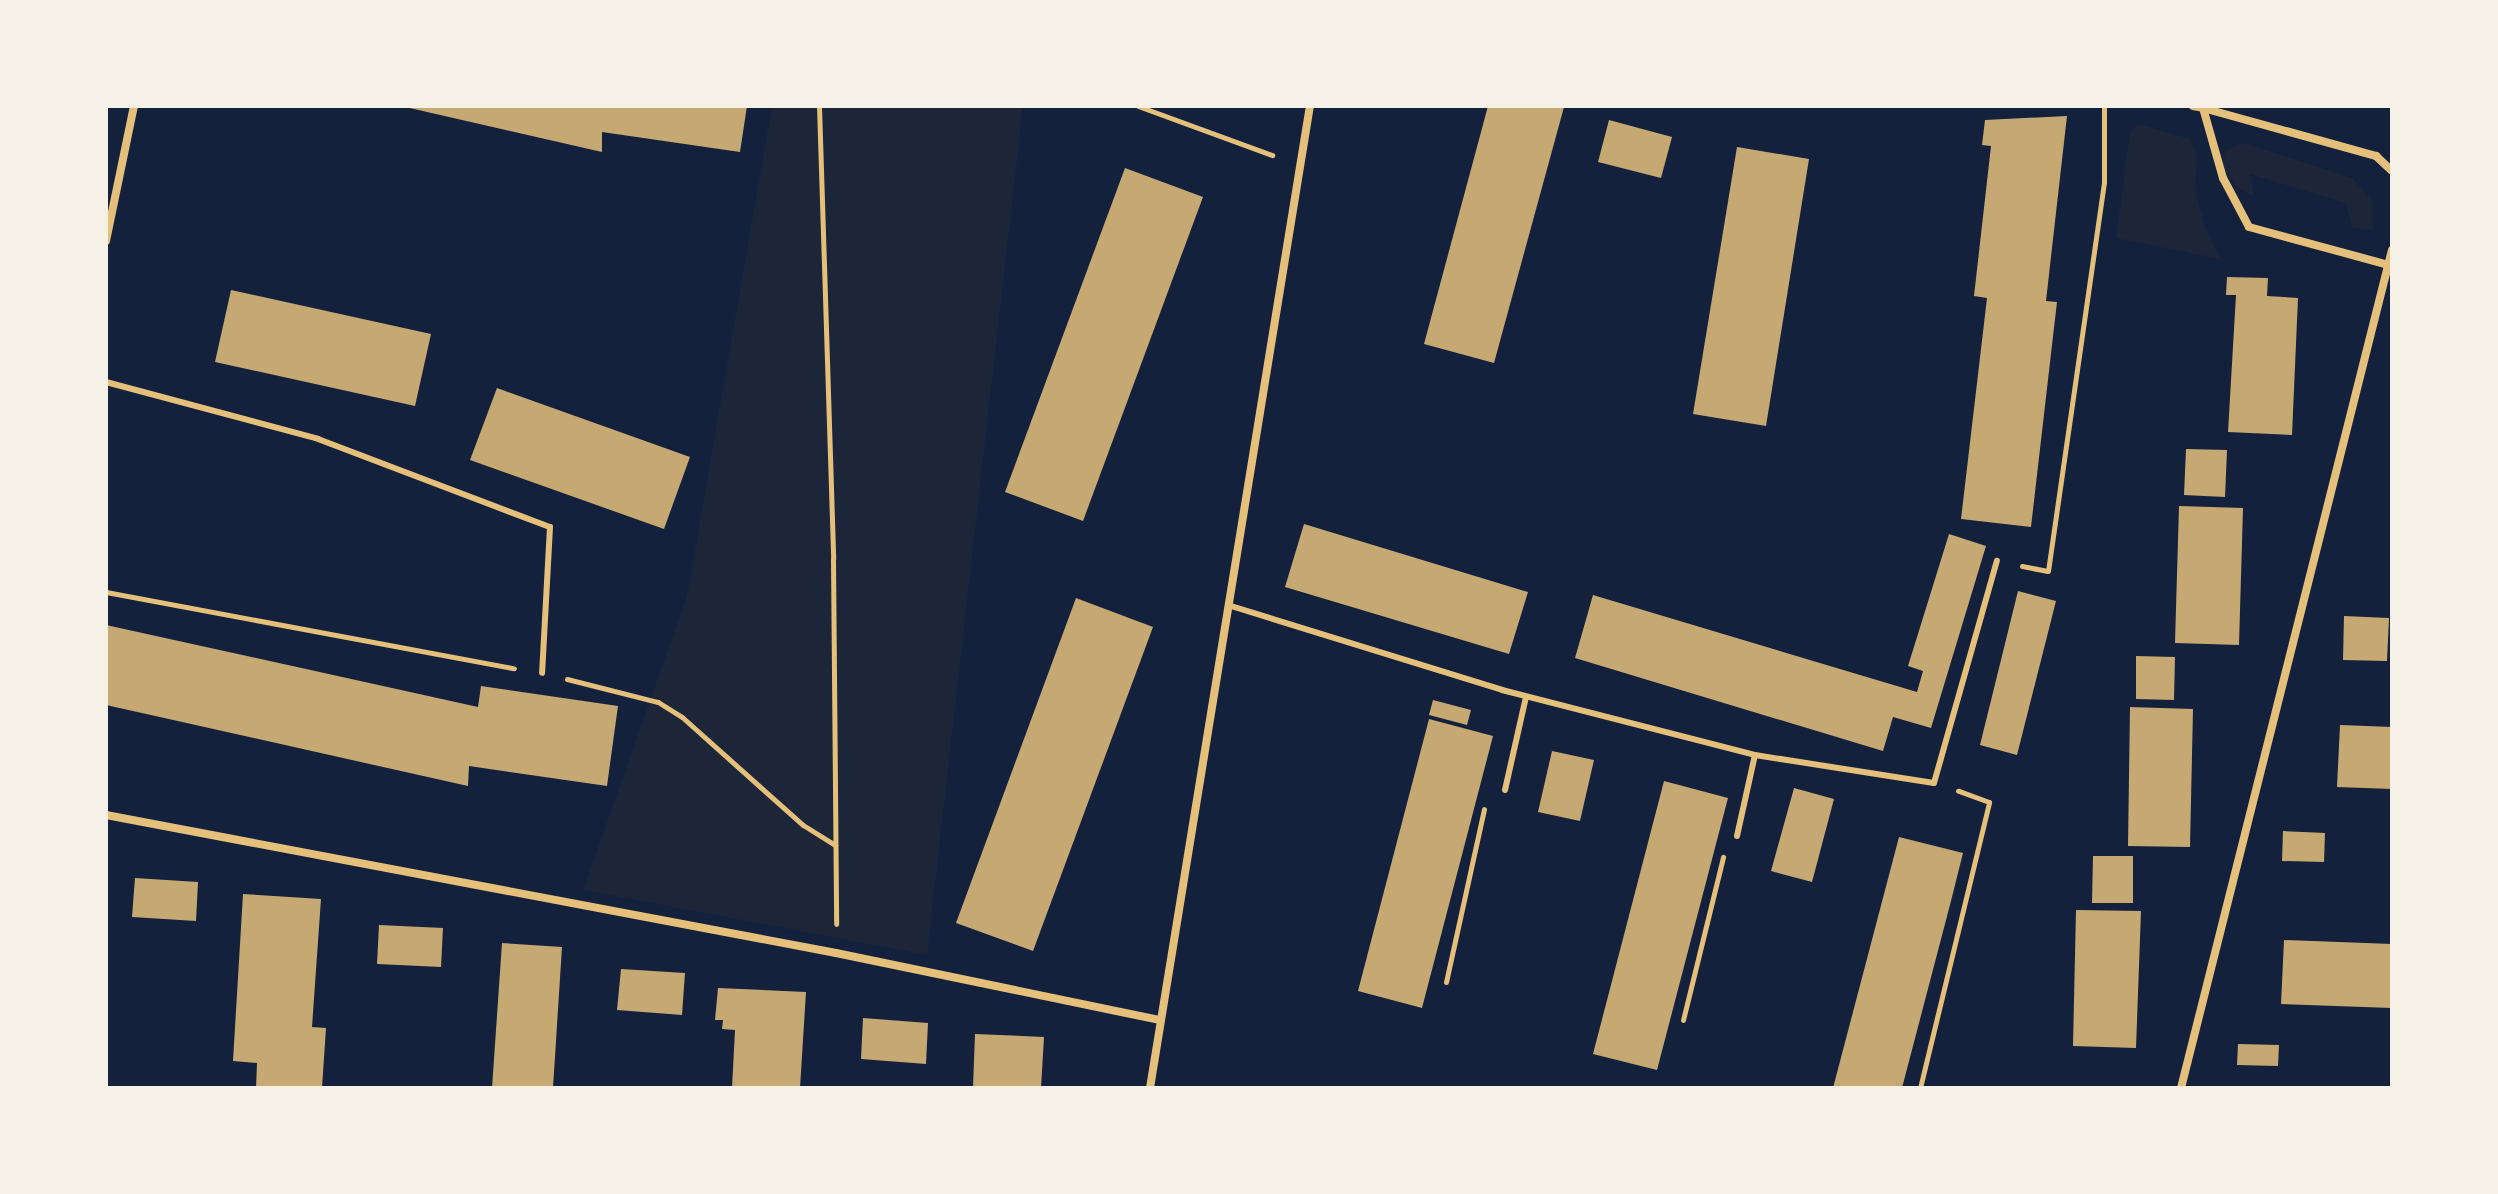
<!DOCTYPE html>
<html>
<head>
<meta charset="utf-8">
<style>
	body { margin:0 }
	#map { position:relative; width:2498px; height:1194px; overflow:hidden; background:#14213d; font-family:Inter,sans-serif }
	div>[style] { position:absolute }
	.green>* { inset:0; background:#1d2539 }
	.building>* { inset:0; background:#c6a872 }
	.path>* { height:5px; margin:-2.5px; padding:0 2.5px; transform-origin:2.5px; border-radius:2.5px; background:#e5c07b }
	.service>* { height:6px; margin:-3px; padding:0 3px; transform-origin:3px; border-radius:3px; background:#e5c07b }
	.minor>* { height:8px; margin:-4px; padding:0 4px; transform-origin:4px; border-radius:4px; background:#e5c07b }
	span { translate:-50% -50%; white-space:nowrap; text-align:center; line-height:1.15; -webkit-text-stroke:6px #f6f1e7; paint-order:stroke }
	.frame { position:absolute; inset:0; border:108px solid #f6f1e7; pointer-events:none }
</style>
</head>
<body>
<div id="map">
	<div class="green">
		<i style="clip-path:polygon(772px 106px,1023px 106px,927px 955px,583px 890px,687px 596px)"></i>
		<i style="clip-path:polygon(2138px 124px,2190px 139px,2198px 156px,2195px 187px,2204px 224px,2220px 259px,2116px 238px,2130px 133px)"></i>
		<i style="clip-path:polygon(2244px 143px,2352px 178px,2373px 201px,2373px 230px,2352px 227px,2346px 203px,2250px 174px,2254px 196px,2237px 188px,2223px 167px,2225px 150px)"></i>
	</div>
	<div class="building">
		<i style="clip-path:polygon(401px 106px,747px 106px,740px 152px,602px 132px,602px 152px)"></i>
		<i style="clip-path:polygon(1488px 106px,1564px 107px,1494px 363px,1424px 344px)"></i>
		<i style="clip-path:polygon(2067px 116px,2046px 301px,2057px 302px,2031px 527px,1961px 519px,1987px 298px,1974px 296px,1991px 146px,1982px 145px,1985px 120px)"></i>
		<i style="clip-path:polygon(1609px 120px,1672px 137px,1661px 178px,1598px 162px)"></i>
		<i style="clip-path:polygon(1737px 147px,1809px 159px,1766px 426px,1693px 414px)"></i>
		<i style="clip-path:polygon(1125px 168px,1203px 197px,1083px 521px,1005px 492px)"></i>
		<i style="clip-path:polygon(2227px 277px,2268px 278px,2267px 296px,2298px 298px,2292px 435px,2228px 432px,2236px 295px,2226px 295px)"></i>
		<i style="clip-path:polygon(231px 290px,431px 334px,415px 406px,215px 362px)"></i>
		<i style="clip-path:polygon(497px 388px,690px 457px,664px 529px,470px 460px)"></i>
		<i style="clip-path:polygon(2186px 449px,2227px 450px,2225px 497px,2184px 495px)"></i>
		<i style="clip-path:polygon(2179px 506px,2243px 508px,2239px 645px,2175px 643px)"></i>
		<i style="clip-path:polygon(1304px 524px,1528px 592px,1509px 654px,1285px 587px)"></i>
		<i style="clip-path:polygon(1949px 534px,1986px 546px,1931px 728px,1893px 717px,1883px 751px,1575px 658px,1593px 595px,1917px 692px,1923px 671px,1908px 666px)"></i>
		<i style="clip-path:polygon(2018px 591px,2056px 601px,2017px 755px,1980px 745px)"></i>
		<i style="clip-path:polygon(1076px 598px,1153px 627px,1033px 951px,956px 923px)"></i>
		<i style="clip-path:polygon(2344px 616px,2389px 618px,2387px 661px,2343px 660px)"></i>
		<i style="clip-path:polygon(106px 625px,478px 707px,481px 686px,618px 706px,607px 786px,469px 766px,468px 786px,106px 705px)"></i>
		<i style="clip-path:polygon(2136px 656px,2175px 657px,2174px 700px,2136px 699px)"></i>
		<i style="clip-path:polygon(1433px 700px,1471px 710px,1467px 725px,1429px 715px)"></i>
		<i style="clip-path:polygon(2130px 707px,2193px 709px,2190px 847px,2128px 846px)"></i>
		<i style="clip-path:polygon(1429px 719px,1493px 736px,1422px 1008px,1358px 991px)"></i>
		<i style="clip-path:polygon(2340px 725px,2392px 727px,2392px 789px,2337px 787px)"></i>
		<i style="clip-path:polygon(1552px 751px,1594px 760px,1580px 821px,1538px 812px)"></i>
		<i style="clip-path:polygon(1664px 781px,1728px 798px,1657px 1070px,1593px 1054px)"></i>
		<i style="clip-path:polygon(1794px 788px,1834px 799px,1812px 882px,1771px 871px)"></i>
		<i style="clip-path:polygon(2283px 831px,2325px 833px,2324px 862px,2282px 861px)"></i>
		<i style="clip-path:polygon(1899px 837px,1963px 853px,1951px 901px,1902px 1088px,1833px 1088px)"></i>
		<i style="clip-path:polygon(2093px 856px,2133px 856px,2133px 903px,2092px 903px)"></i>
		<i style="clip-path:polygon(135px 878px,198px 882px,196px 921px,132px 917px)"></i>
		<i style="clip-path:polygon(243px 894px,321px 899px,312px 1027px,326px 1028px,322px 1088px,256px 1088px,257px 1063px,233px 1061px)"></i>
		<i style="clip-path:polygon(2076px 910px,2141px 911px,2136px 1048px,2073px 1046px)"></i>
		<i style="clip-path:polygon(379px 925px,443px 928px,441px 967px,377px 964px)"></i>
		<i style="clip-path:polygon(2284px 940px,2392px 944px,2392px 1008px,2281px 1004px)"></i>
		<i style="clip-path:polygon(502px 943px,562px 947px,553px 1088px,492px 1088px)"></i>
		<i style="clip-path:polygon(621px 969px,685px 973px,682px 1015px,617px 1010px)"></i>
		<i style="clip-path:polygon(718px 988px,806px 992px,800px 1088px,732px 1088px,735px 1030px,722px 1029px,723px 1020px,715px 1020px)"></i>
		<i style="clip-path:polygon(863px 1018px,928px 1023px,926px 1064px,861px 1059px)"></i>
		<i style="clip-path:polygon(975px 1034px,1044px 1037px,1041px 1088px,973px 1088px)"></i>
		<i style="clip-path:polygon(2238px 1044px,2279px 1045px,2278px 1066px,2237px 1065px)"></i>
	</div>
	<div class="path">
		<i style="left:819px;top:106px;width:453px;rotate:88.2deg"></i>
		<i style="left:833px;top:559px;width:365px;rotate:89.5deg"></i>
		<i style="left:1138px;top:106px;width:143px;rotate:20.1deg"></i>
		<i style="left:2022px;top:566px;width:26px;rotate:11deg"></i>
		<i style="left:2048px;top:571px;width:393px;rotate:-81.8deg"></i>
		<i style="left:2104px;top:182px;width:76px;rotate:-90deg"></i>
		<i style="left:106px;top:592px;width:415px;rotate:10.6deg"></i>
		<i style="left:567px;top:679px;width:94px;rotate:14.2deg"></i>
		<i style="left:658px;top:702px;width:28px;rotate:32deg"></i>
		<i style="left:682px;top:717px;width:162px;rotate:41.8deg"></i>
		<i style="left:803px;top:825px;width:38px;rotate:32deg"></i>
		<i style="left:1446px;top:982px;width:177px;rotate:-77.6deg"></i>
		<i style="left:1683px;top:1020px;width:168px;rotate:-76.2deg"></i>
		<i style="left:1920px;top:1088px;width:294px;rotate:-76.4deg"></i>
		<i style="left:1989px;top:802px;width:33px;rotate:-160deg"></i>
	</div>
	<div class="service">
		<i style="left:106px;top:382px;width:220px;rotate:15deg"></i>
		<i style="left:318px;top:439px;width:248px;rotate:20.8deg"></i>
		<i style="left:550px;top:527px;width:146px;rotate:93.1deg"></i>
		<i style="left:1231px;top:606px;width:284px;rotate:17.2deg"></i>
		<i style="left:1502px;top:690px;width:261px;rotate:14.4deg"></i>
		<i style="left:1755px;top:755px;width:181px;rotate:8.9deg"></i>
		<i style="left:1934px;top:783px;width:231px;rotate:-74.2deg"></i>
		<i style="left:1505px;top:790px;width:95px;rotate:-77.3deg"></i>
		<i style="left:1737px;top:836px;width:83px;rotate:-77.5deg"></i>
	</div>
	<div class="minor">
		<i style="left:2193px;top:106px;width:10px;rotate:11deg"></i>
		<i style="left:2203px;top:108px;width:73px;rotate:74.1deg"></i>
		<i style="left:2223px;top:178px;width:55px;rotate:62deg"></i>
		<i style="left:2249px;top:227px;width:145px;rotate:15.2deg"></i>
		<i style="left:2203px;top:108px;width:180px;rotate:15.5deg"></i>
		<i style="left:2376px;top:156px;width:22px;rotate:43deg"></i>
		<i style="left:106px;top:241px;width:138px;rotate:-78.3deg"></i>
		<i style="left:106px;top:815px;width:743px;rotate:10.7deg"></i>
		<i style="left:836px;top:953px;width:330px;rotate:11.7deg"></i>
		<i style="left:1150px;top:1088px;width:995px;rotate:-80.75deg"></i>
		<i style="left:2181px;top:1088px;width:864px;rotate:-75.87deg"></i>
	</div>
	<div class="frame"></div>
</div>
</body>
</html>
